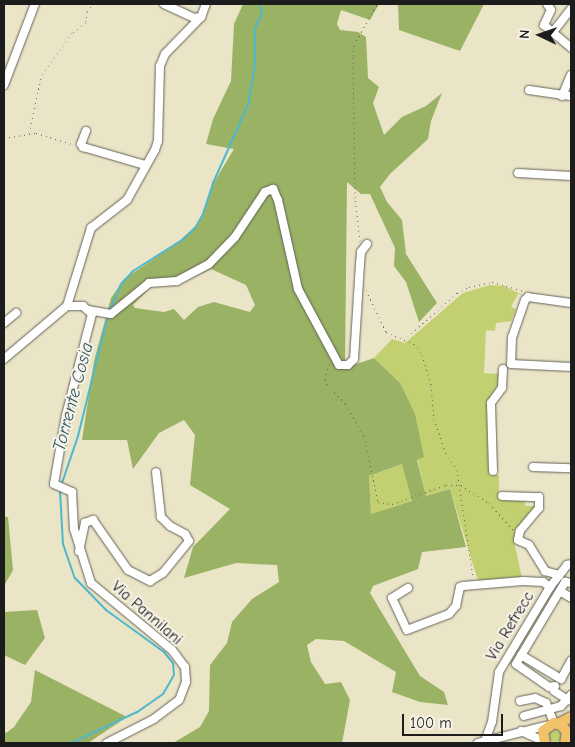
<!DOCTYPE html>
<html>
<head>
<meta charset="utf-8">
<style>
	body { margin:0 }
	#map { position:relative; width:575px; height:747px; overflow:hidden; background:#ebe5c8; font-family:"Comic Neue",sans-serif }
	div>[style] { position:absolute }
	.green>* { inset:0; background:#c2d072 }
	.round { border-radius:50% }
	.forest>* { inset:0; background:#99b264 }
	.stream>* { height:2px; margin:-1px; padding:0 1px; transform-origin:1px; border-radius:1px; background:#4fb8cc }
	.path>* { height:1px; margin-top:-0.5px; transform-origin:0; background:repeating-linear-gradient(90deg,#646258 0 1px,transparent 0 5px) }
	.roads { filter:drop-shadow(0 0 1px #646258) drop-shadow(0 0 1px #646258) }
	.minor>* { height:8px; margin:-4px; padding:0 4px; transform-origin:4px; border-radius:4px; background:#fff }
	.major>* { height:10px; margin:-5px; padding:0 5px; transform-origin:5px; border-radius:5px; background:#f2c26a }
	span { translate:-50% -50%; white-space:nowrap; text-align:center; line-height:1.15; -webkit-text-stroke:4px #f7f3e8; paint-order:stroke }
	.street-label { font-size:16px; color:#1c1c1c }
	.water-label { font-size:18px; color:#305a62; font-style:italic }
	.frame { position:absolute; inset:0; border:5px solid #1c1c1c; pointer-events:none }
	.north { position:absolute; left:515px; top:10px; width:50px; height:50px; -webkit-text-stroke:4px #f7f3e8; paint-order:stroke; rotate:273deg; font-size:14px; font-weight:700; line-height:20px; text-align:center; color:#1c1c1c }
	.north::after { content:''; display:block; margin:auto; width:18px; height:22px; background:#1c1c1c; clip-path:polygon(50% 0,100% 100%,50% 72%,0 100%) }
	.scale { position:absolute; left:402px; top:714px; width:101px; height:22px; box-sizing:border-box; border:2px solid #1c1c1c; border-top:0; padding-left:6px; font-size:15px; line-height:18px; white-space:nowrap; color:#1c1c1c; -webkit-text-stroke:4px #f7f3e8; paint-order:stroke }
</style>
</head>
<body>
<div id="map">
	<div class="green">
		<i style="clip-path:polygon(490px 285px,504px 286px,523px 295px,518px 294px,511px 307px,516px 309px,511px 321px,496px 323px,495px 331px,486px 330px,484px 373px,500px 374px,499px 383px,488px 401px,490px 475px,499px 475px,499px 499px,525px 498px,525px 506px,537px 506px,516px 533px,514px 541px,522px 578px,478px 581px,450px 489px,426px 496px,400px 383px,374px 358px,392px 339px,405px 343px,463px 293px)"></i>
		<i style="clip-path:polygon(403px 464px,412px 501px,371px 514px,369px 476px)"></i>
		<i class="round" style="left:549px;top:730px;width:12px;height:12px"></i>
	</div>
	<div class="forest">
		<i style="clip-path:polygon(evenodd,243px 4px,379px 4px,370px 20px,341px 10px,337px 24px,340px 30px,358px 32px,366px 37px,368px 78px,379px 87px,373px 103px,384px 135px,402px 117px,426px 106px,442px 93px,431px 121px,428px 139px,390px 174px,380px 187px,387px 202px,402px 220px,406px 254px,437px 303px,419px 322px,406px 282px,394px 266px,395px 248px,370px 194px,361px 194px,347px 182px,345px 368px,374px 358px,400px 383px,415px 414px,424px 457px,417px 460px,426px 496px,450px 489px,466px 547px,422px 552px,418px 569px,373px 586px,370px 593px,420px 676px,444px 692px,448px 705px,420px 702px,392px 692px,396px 672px,344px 641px,316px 639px,307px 645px,311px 662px,325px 684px,341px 682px,350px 700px,342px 743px,173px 743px,200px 727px,209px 711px,210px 665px,227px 643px,232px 622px,252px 599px,279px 582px,277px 565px,236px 563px,184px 578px,193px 547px,230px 509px,190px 485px,195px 435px,184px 420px,159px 433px,133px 469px,127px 440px,82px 440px,94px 361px,111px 298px,124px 279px,176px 244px,199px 223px,213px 184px,234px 149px,206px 144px,213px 119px,231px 81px,234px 24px,243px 4px,211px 269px,246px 285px,255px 305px,250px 312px,214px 302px,198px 307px,184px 320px,174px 309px,164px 312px,135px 308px,133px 305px,153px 285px,179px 284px,211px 269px,243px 4px,402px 464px,412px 501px,371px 514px,369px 476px,402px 464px)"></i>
		<i style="clip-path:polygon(398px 4px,484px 4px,460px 51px,399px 30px)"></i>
		<i style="clip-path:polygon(4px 517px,8px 517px,13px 570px,4px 586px)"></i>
		<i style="clip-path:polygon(37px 610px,45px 638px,25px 665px,4px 655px,4px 612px)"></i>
		<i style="clip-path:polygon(35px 670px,127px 717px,88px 743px,4px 743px,4px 731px,6px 733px,14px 727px,31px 702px)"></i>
	</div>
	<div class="stream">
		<i style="left:110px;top:310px;width:28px;rotate:-67deg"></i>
		<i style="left:121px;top:284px;width:18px;rotate:-47deg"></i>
		<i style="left:133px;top:271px;width:58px;rotate:-32.3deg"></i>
		<i style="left:182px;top:240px;width:18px;rotate:-43deg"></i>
		<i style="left:195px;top:228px;width:16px;rotate:-60deg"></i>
		<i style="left:203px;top:214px;width:33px;rotate:-72deg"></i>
		<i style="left:213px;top:183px;width:85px;rotate:-65.8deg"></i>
		<i style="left:248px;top:105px;width:42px;rotate:-80.3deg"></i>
		<i style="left:255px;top:64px;width:35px;rotate:-90deg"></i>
		<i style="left:255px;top:29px;width:17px;rotate:-66deg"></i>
		<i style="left:262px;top:13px;width:9px;rotate:-103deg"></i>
		<i style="left:61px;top:486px;width:53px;rotate:-71.2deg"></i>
		<i style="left:78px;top:436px;width:125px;rotate:-76.1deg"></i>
		<i style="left:60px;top:491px;width:53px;rotate:86.8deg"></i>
		<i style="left:63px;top:544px;width:36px;rotate:71deg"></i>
		<i style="left:75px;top:578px;width:45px;rotate:45.9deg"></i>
		<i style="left:106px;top:610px;width:72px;rotate:35.9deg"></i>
		<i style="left:164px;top:652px;width:14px;rotate:51deg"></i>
		<i style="left:173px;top:663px;width:12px;rotate:85deg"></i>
		<i style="left:174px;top:675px;width:22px;rotate:120deg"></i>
		<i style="left:163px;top:694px;width:32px;rotate:145deg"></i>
		<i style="left:137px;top:712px;width:73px;rotate:154.8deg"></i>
	</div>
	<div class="path">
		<i style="left:29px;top:133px;width:60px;rotate:-77.6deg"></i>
		<i style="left:42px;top:74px;width:52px;rotate:-53.6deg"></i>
		<i style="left:73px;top:32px;width:16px;rotate:-38deg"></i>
		<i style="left:86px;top:22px;width:11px;rotate:-85deg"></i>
		<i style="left:87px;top:11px;width:10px;rotate:-45deg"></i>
		<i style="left:4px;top:138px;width:32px;rotate:-9deg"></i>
		<i style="left:36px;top:133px;width:39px;rotate:17deg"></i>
		<i style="left:360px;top:241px;width:43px;rotate:-96.6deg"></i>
		<i style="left:355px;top:198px;width:142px;rotate:-90.8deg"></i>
		<i style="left:353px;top:56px;width:11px;rotate:-85deg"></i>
		<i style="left:354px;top:45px;width:47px;rotate:-60.7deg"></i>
		<i style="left:366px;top:290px;width:47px;rotate:64.5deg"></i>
		<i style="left:386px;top:332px;width:20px;rotate:24deg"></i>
		<i style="left:404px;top:340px;width:71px;rotate:-41.6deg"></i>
		<i style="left:457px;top:293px;width:13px;rotate:-27deg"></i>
		<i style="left:469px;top:287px;width:24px;rotate:-12deg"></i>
		<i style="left:492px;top:282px;width:33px;rotate:16deg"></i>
		<i style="left:404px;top:340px;width:11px;rotate:22deg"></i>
		<i style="left:414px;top:344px;width:14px;rotate:54deg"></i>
		<i style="left:422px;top:355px;width:31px;rotate:73deg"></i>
		<i style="left:431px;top:385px;width:34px;rotate:85deg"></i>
		<i style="left:434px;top:419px;width:36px;rotate:71deg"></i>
		<i style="left:446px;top:453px;width:20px;rotate:57deg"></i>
		<i style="left:457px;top:470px;width:108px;rotate:81.5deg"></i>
		<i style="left:329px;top:364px;width:16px;rotate:105deg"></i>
		<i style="left:325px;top:379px;width:6px;rotate:72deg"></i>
		<i style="left:327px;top:385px;width:27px;rotate:45deg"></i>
		<i style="left:346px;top:404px;width:37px;rotate:61deg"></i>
		<i style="left:364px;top:436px;width:67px;rotate:78deg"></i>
		<i style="left:378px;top:502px;width:14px;rotate:8deg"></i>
		<i style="left:392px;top:504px;width:57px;rotate:-19.4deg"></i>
		<i style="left:446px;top:485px;width:15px"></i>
		<i style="left:461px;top:485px;width:33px;rotate:33deg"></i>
		<i style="left:489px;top:503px;width:36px;rotate:48deg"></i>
	</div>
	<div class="roads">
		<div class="minor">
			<i style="left:164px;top:4px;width:33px;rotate:25deg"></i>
			<i style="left:194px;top:18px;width:7px;rotate:-8deg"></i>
			<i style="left:201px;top:17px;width:14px;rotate:-69deg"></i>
			<i style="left:547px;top:4px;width:7px;rotate:56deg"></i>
			<i style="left:551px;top:10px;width:17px;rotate:115deg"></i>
			<i style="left:544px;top:25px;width:35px;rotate:40deg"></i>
			<i style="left:553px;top:32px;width:29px;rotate:-52deg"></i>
			<i style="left:4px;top:85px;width:87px;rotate:-69.1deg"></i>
			<i style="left:529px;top:90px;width:42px;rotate:8.1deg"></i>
			<i style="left:562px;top:96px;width:23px;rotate:-67deg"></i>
			<i style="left:86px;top:131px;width:14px;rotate:111deg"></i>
			<i style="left:81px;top:144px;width:4px;rotate:56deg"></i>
			<i style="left:83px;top:147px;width:65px;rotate:16.2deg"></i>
			<i style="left:518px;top:173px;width:53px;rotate:3.2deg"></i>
			<i style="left:571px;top:303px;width:43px;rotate:-172.1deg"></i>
			<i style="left:528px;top:297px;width:4px;rotate:135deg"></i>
			<i style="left:525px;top:300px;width:39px;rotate:109deg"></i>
			<i style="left:512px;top:337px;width:27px;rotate:92deg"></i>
			<i style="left:511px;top:364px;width:60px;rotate:2.9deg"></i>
			<i style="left:67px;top:306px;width:82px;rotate:-72.9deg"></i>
			<i style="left:91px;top:228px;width:46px;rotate:-37.9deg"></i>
			<i style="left:127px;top:200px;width:57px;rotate:-60.8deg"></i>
			<i style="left:155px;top:150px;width:9px;rotate:-72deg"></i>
			<i style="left:158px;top:141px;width:75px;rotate:-88.5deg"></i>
			<i style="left:160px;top:66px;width:13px;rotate:-67deg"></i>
			<i style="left:165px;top:54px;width:52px;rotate:-45.8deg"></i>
			<i style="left:88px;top:310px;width:23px;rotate:10deg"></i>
			<i style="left:111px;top:314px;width:49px;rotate:-39.2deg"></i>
			<i style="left:149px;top:283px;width:28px;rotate:-4deg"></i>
			<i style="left:177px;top:281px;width:36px;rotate:-28deg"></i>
			<i style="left:209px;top:264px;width:37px;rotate:-46deg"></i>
			<i style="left:235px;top:237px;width:54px;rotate:-56.3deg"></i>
			<i style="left:265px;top:192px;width:9px;rotate:-21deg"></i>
			<i style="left:273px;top:189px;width:12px;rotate:66deg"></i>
			<i style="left:278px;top:200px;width:91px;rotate:77.3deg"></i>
			<i style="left:298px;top:289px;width:86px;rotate:61.7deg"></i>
			<i style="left:339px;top:365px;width:9px"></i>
			<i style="left:348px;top:365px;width:8px;rotate:-45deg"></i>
			<i style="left:354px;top:359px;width:95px;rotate:-86.4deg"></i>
			<i style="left:360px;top:264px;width:12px;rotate:-85deg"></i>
			<i style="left:361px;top:252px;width:10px;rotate:-53deg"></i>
			<i style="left:4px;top:323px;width:16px;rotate:-40deg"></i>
			<i style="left:4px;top:359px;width:82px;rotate:-40.1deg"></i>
			<i style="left:67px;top:306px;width:16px"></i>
			<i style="left:83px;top:306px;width:12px;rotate:42deg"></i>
			<i style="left:92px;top:314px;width:104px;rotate:104.4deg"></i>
			<i style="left:66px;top:415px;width:70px;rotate:99.9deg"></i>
			<i style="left:54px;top:484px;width:20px;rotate:24deg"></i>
			<i style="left:72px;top:492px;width:37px;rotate:87deg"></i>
			<i style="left:74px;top:529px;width:57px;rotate:72.5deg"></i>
			<i style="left:91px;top:583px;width:105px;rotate:39.6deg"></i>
			<i style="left:172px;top:650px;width:21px;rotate:53deg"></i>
			<i style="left:185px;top:667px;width:15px;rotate:86deg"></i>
			<i style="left:186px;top:682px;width:19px;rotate:111deg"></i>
			<i style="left:179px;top:700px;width:31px;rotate:143deg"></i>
			<i style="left:154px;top:719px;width:53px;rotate:152.9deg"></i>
			<i style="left:533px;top:467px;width:38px;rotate:2deg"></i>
			<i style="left:493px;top:471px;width:68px;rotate:-91.7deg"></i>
			<i style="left:491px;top:403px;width:19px;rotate:-54deg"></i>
			<i style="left:502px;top:388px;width:19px;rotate:-87deg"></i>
			<i style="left:502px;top:496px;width:37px;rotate:2deg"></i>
			<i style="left:539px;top:497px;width:11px;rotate:90deg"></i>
			<i style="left:539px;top:508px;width:30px;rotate:130deg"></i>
			<i style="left:520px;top:531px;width:9px;rotate:103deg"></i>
			<i style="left:518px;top:540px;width:12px;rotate:24deg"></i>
			<i style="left:529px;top:545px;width:31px;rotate:58deg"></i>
			<i style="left:545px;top:571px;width:15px;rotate:16deg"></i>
			<i style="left:79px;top:551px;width:29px;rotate:-78deg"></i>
			<i style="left:85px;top:523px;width:9px;rotate:-21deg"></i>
			<i style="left:93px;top:520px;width:61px;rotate:55deg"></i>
			<i style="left:128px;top:570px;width:25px;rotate:27deg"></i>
			<i style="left:150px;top:581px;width:15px;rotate:-32deg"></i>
			<i style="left:163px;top:573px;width:41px;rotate:-50.9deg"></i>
			<i style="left:189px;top:541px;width:8px;rotate:-120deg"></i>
			<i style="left:185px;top:534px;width:17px;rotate:-152deg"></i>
			<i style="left:170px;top:526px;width:13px;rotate:-135deg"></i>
			<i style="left:161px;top:517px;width:45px;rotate:-96.3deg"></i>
			<i style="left:408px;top:588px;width:19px;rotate:148deg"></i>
			<i style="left:392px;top:598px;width:35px;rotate:65deg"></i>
			<i style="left:407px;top:630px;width:45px;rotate:-20.9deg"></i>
			<i style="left:449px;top:614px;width:11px;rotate:-49deg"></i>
			<i style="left:456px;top:606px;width:19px;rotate:-78deg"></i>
			<i style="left:460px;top:587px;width:3px;rotate:-18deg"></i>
			<i style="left:463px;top:586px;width:60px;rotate:-4.8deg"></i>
			<i style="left:523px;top:581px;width:20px;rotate:3deg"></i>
			<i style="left:543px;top:582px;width:9px;rotate:36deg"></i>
			<i style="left:560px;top:591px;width:13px;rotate:32deg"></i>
			<i style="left:521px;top:655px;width:47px;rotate:31deg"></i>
			<i style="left:561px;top:679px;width:21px;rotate:-61deg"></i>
			<i style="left:555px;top:686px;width:6px;rotate:171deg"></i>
			<i style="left:549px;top:687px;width:40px;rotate:-145.1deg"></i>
			<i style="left:516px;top:664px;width:96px;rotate:-59.1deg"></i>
			<i style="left:565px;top:582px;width:6px;rotate:9deg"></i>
			<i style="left:554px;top:691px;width:17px;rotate:33deg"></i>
			<i style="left:520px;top:701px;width:15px;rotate:-11deg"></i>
			<i style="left:535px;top:698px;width:12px;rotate:24deg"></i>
			<i style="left:546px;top:703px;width:22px;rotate:68deg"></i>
			<i style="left:524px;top:716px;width:38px;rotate:-15deg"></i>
			<i style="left:561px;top:706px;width:15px;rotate:-48deg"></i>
			<i style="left:521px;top:731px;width:24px;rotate:24deg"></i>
			<i style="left:485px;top:741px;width:20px;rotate:-70deg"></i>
			<i style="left:492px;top:722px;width:50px;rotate:-82deg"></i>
			<i style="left:499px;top:672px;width:99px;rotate:-59deg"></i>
			<i style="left:550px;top:587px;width:28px;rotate:-52deg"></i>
			<i style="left:567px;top:565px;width:4px;rotate:-14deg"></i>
			<i style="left:478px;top:743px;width:73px;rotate:-14.2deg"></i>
		</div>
		<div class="major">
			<i style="left:558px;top:724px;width:15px;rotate:-28deg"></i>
			<i style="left:545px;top:743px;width:12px;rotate:-99deg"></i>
			<i style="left:543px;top:731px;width:14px;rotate:-36deg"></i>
			<i style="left:554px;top:723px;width:7px;rotate:16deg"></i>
			<i style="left:561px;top:725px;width:9px;rotate:49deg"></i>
			<i style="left:567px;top:732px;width:11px;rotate:100deg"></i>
		</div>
	</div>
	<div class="street-label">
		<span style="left:147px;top:613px;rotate:41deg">Via Pannilani</span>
		<span style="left:510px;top:626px;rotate:-59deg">Via Refrecc</span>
	</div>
	<div class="water-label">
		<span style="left:74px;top:397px;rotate:-75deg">Torrente Cosia</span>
	</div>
	<div class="frame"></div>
	<div class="north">N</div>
	<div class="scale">100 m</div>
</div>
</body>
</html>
